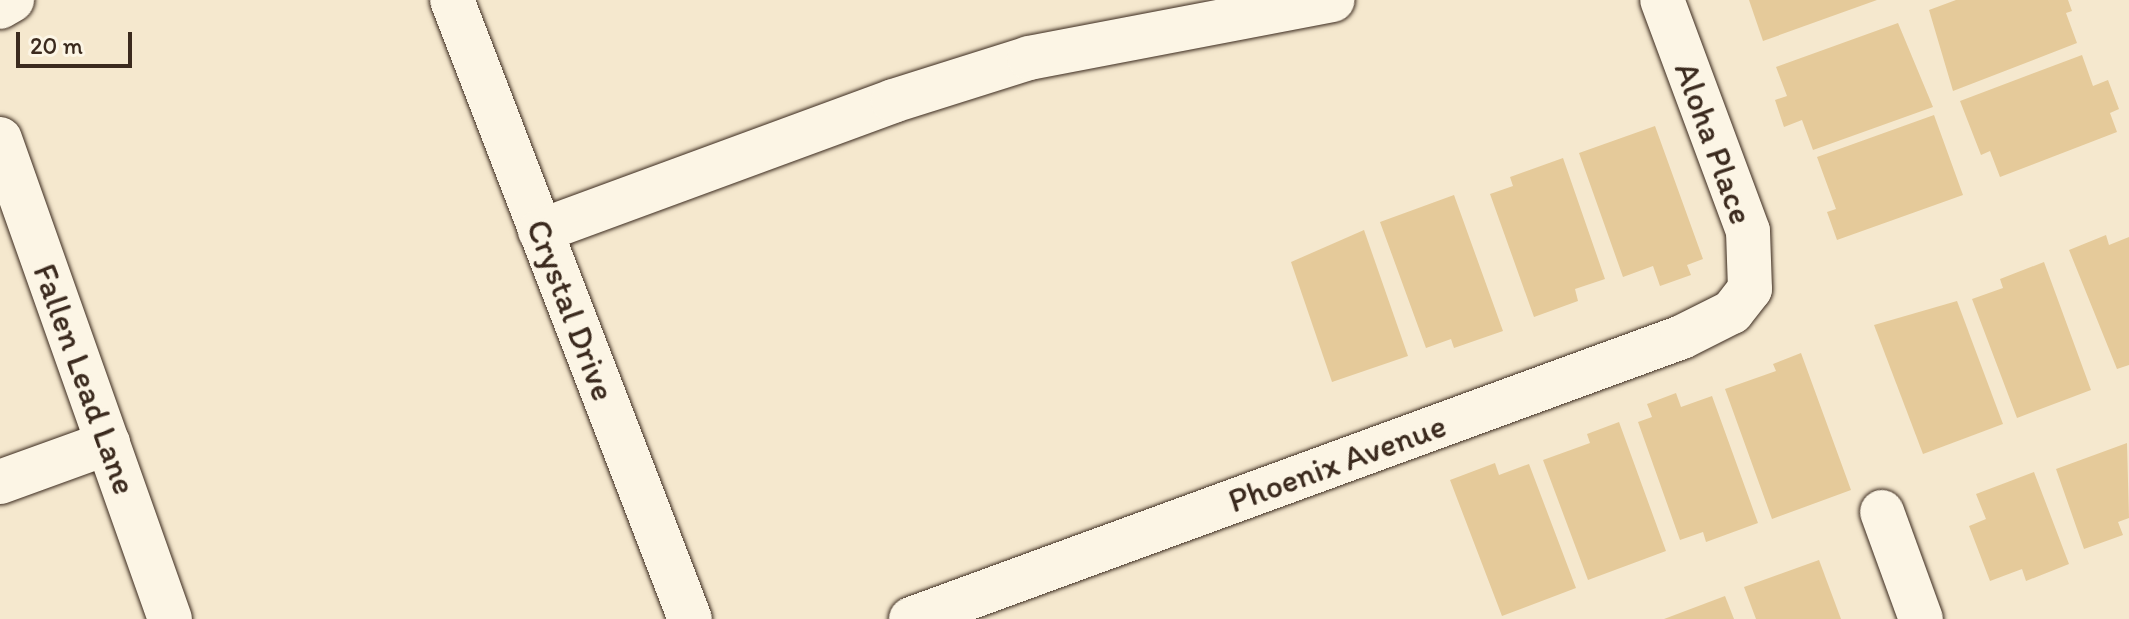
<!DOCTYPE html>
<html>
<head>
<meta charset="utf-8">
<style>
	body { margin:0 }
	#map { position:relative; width:2129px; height:619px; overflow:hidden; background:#f5e8ce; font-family:Itim,sans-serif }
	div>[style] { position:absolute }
	.building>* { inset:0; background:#e5ca9a }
	.roads { filter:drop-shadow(0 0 2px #3b2a1e) drop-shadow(0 0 2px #3b2a1e) }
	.minor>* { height:44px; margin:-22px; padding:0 22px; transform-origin:22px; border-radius:22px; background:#fcf5e5 }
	span { translate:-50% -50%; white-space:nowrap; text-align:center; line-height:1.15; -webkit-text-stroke:6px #fcf5e5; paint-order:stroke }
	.street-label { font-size:34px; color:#3b2a1e }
	.scale { position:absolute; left:16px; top:32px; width:116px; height:36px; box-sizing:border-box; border:4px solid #3b2a1e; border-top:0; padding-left:10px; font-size:24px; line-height:28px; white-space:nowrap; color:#3b2a1e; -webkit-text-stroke:6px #fcf5e5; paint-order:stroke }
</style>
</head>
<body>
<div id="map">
	<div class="building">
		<i style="clip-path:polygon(1749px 0,1877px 0,1763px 41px)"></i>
		<i style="clip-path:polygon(1956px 0,2068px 0,2072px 11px,2066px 13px,2077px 43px,1953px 91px,1929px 10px)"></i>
		<i style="clip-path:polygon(1898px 23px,1933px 107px,1813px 150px,1802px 120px,1784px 127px,1775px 100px,1787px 96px,1776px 67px)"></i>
		<i style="clip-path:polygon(2082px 55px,2093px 86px,2108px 80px,2119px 109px,2110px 113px,2117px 132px,2000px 177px,1990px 151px,1981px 155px,1960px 101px)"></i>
		<i style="clip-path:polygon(1934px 115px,1963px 195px,1837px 240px,1827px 212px,1836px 209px,1817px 157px)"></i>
		<i style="clip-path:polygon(1655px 126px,1703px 259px,1687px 265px,1691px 275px,1660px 286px,1653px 266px,1623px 277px,1579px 153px)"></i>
		<i style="clip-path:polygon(1563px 158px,1605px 279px,1575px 289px,1578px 301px,1534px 317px,1490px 194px,1513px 186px,1510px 177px)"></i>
		<i style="clip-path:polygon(1454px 195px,1503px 331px,1454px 348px,1451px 339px,1426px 348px,1380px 222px)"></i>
		<i style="clip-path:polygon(1364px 230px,1408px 356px,1332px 382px,1291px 262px)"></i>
		<i style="clip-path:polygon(2106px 235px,2109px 245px,2129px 237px,2129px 365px,2117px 369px,2069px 250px)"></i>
		<i style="clip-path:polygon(2044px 262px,2091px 390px,2017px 418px,1972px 299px,2003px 288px,2000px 279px)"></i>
		<i style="clip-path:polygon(1957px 301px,2003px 424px,1923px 454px,1874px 325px)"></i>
		<i style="clip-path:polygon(1801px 353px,1851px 490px,1772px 519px,1725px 389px,1776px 371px,1773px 364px)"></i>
		<i style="clip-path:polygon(1676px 393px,1681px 407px,1712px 396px,1758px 523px,1706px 542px,1703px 532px,1680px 540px,1638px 422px,1652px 417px,1647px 404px)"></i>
		<i style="clip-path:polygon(1619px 422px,1666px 551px,1588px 580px,1543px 460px,1590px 443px,1587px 434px)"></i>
		<i style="clip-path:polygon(2127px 443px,2129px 518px,2118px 522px,2123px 535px,2084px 549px,2056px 469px)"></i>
		<i style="clip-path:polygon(1495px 463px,1499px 475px,1529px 464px,1576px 588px,1502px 616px,1450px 480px)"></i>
		<i style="clip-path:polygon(2034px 472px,2069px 564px,2026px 581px,2022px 569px,1990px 581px,1969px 526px,1986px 519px,1976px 494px)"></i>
		<i style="clip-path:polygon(1819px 560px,1841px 619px,1756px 619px,1744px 587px)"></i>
		<i style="clip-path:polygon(1725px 596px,1734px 619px,1664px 619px)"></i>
	</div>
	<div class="roads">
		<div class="minor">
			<i style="left:452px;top:0;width:663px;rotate:68.97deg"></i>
			<i style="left:0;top:7px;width:14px;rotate:-30deg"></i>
			<i style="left:0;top:139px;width:509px;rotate:70.5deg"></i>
			<i style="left:540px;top:231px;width:376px;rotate:-20.2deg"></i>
			<i style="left:893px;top:101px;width:143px;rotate:-17.5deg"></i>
			<i style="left:1029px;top:58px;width:309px;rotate:-10.8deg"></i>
			<i style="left:0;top:482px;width:115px;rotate:-19.9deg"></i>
			<i style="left:1882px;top:512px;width:114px;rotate:70deg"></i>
			<i style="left:911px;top:619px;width:821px;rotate:-20.09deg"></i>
			<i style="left:1682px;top:337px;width:56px;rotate:-26.6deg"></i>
			<i style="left:1732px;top:312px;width:29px;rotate:-52deg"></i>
			<i style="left:1750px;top:289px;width:58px;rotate:-92deg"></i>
			<i style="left:1748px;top:231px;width:246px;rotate:-110.4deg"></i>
		</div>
	</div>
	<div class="street-label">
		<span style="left:1714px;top:143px;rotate:70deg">Aloha Place</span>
		<span style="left:571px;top:310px;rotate:69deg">Crystal Drive</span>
		<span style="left:85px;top:379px;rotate:70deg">Fallen Lead Lane</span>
		<span style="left:1337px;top:463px;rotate:-20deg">Phoenix Avenue</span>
	</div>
	<div class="scale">20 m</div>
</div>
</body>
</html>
